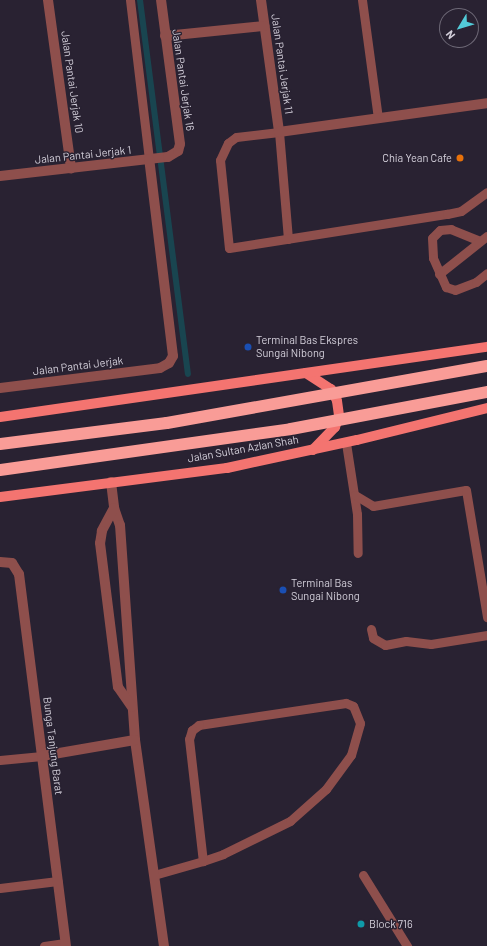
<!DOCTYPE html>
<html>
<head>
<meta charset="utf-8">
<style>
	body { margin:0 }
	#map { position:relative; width:487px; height:946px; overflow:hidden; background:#292232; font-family:Barlow,sans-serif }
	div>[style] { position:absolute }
	.stream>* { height:6px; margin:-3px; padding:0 3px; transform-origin:3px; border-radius:3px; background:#194550 }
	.lane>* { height:9px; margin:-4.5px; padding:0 4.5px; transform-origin:4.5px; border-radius:4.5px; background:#8e4f4c }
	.street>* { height:10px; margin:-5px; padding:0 5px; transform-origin:5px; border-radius:5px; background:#8e4f4c }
	.primary>* { height:10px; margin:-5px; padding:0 5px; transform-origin:5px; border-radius:5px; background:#f47470 }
	.highway-bridge>* { height:12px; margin:-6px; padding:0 6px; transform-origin:6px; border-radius:6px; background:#f99c97 }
	.dots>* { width:11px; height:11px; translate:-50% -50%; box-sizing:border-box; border:2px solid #292232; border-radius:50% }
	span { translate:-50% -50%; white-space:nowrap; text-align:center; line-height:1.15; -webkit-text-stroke:3px #292232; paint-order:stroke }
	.street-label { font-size:11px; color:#d4d0db }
	.poi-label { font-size:11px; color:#d4d0db }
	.right { translate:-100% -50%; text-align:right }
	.left { translate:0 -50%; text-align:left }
	.north { position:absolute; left:439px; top:8px; width:40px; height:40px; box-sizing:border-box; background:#292232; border:1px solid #6d6876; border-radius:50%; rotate:232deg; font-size:11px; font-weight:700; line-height:16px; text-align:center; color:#d4d0db }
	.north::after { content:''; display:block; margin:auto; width:14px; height:18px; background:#52cbd9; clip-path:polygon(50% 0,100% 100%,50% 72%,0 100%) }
</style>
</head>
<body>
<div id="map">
	<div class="stream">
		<i style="left:140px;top:0;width:377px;rotate:82.7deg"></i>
	</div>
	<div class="lane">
		<i style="left:130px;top:0;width:160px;rotate:83.2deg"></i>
		<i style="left:362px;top:0;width:119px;rotate:82.3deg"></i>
		<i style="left:288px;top:239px;width:107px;rotate:-94.8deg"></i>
		<i style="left:279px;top:132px;width:43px;rotate:173.4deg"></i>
		<i style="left:236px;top:137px;width:10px;rotate:143deg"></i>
		<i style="left:228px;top:143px;width:19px;rotate:115deg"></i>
		<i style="left:220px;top:160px;width:88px;rotate:84.2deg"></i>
		<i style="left:229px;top:248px;width:221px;rotate:-8.9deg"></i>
		<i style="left:447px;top:214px;width:14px;rotate:-12deg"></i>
		<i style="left:461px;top:211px;width:32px;rotate:-36deg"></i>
		<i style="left:480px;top:241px;width:31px;rotate:-158deg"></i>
		<i style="left:451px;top:229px;width:11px;rotate:175deg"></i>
		<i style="left:440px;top:230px;width:11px;rotate:135deg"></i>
		<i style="left:432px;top:238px;width:20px;rotate:87deg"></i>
		<i style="left:433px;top:258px;width:32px;rotate:66deg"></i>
		<i style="left:446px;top:287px;width:9px;rotate:18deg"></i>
		<i style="left:455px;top:290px;width:22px;rotate:-21deg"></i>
		<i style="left:476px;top:282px;width:14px;rotate:-39deg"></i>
		<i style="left:439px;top:274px;width:61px;rotate:-38.4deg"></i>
		<i style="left:346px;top:443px;width:72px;rotate:81.2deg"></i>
		<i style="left:357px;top:514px;width:39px;rotate:89deg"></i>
		<i style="left:355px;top:495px;width:21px;rotate:31deg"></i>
		<i style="left:373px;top:506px;width:94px;rotate:-9.8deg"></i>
		<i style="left:466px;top:490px;width:129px;rotate:80.6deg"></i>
		<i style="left:371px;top:629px;width:9px;rotate:77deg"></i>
		<i style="left:373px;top:638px;width:14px;rotate:30deg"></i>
		<i style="left:385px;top:645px;width:21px;rotate:-11deg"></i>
		<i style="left:406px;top:641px;width:25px;rotate:7deg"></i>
		<i style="left:431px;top:644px;width:57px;rotate:-9.1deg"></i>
		<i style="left:0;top:760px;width:42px;rotate:-5.4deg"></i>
		<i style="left:154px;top:875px;width:51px;rotate:-15.9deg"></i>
		<i style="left:203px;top:861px;width:21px;rotate:-19deg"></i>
		<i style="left:223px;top:854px;width:75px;rotate:-26.2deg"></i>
		<i style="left:290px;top:821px;width:48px;rotate:-41.6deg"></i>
		<i style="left:326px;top:789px;width:42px;rotate:-53.7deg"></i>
		<i style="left:351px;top:755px;width:33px;rotate:-74deg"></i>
		<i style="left:360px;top:723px;width:18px;rotate:-112deg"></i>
		<i style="left:353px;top:706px;width:8px;rotate:-157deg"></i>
		<i style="left:346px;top:703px;width:149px;rotate:171.5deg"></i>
		<i style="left:199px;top:725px;width:9px;rotate:144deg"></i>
		<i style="left:192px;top:730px;width:9px;rotate:108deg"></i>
		<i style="left:189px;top:739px;width:123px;rotate:83.5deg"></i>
		<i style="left:363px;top:875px;width:84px;rotate:58.2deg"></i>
		<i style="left:0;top:888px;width:58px;rotate:-6.9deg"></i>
		<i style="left:44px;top:946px;width:21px;rotate:-8deg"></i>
	</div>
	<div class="street">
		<i style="left:48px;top:0;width:170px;rotate:82.2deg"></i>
		<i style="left:261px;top:0;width:133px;rotate:82.2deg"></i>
		<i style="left:279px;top:132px;width:210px;rotate:-7.9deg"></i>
		<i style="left:165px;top:36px;width:100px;rotate:-5.8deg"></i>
		<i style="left:0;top:176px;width:169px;rotate:-6.5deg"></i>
		<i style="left:168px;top:157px;width:12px;rotate:-31deg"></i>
		<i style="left:178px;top:151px;width:7px;rotate:-74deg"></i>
		<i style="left:180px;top:144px;width:145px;rotate:-97.5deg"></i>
		<i style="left:0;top:388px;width:161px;rotate:-7.1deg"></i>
		<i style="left:160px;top:368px;width:10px;rotate:-29deg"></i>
		<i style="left:169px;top:363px;width:8px;rotate:-60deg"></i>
		<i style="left:173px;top:356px;width:198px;rotate:-96.9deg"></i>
		<i style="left:111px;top:482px;width:26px;rotate:83deg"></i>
		<i style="left:114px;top:508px;width:18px;rotate:71deg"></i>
		<i style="left:120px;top:525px;width:216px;rotate:86deg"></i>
		<i style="left:135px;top:740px;width:208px;rotate:82deg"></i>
		<i style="left:114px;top:508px;width:26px;rotate:118deg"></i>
		<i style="left:102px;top:531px;width:12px;rotate:99deg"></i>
		<i style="left:100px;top:543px;width:145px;rotate:82.9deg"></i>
		<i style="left:118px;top:687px;width:24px;rotate:55deg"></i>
		<i style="left:0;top:562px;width:12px;rotate:5deg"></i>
		<i style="left:12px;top:563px;width:13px;rotate:58deg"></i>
		<i style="left:19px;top:574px;width:375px;rotate:82.8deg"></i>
		<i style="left:42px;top:756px;width:94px;rotate:-9.8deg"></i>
	</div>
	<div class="primary">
		<i style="left:306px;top:373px;width:30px;rotate:33deg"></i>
		<i style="left:331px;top:389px;width:13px;rotate:63deg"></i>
		<i style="left:337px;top:401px;width:15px;rotate:82deg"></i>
		<i style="left:339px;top:416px;width:12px;rotate:110deg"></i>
		<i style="left:335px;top:427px;width:32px;rotate:134deg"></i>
		<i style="left:0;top:417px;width:492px;rotate:-8.2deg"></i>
		<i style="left:0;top:497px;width:229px;rotate:-7.3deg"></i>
		<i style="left:227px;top:468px;width:133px;rotate:-12.2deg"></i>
		<i style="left:357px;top:440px;width:134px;rotate:-13.8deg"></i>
	</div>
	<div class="highway-bridge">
		<i style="left:0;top:444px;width:168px;rotate:-7.2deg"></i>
		<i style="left:167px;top:423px;width:325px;rotate:-10.1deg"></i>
		<i style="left:0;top:470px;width:294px;rotate:-8deg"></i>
		<i style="left:291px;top:429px;width:199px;rotate:-10.7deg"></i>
	</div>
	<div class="dots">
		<i style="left:460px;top:158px;background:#e8710a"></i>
		<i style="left:248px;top:347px;background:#1a4fb4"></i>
		<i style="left:283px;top:590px;background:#1a4fb4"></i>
		<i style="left:361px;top:924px;background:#0f9aa8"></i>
	</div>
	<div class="street-label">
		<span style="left:282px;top:64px;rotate:82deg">Jalan Pantai Jerjak 11</span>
		<span style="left:183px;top:80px;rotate:82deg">Jalan Pantai Jerjak 16</span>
		<span style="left:72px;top:82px;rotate:82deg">Jalan Pantai Jerjak 10</span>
		<span style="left:83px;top:155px;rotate:-6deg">Jalan Pantai Jerjak 1</span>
		<span style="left:78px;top:366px;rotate:-7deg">Jalan Pantai Jerjak</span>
		<span style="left:243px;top:449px;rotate:-10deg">Jalan Sultan Azlan Shah</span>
		<span style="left:53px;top:746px;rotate:83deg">Bunga Tanjung Barat</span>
	</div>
	<div class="poi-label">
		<span class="right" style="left:452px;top:158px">Chia Yean Cafe</span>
		<span class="left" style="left:256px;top:347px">Terminal Bas Ekspres<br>Sungai Nibong</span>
		<span class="left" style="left:291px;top:590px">Terminal Bas<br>Sungai Nibong</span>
		<span class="left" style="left:369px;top:924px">Block 716</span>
	</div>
	<div class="north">N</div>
</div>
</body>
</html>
